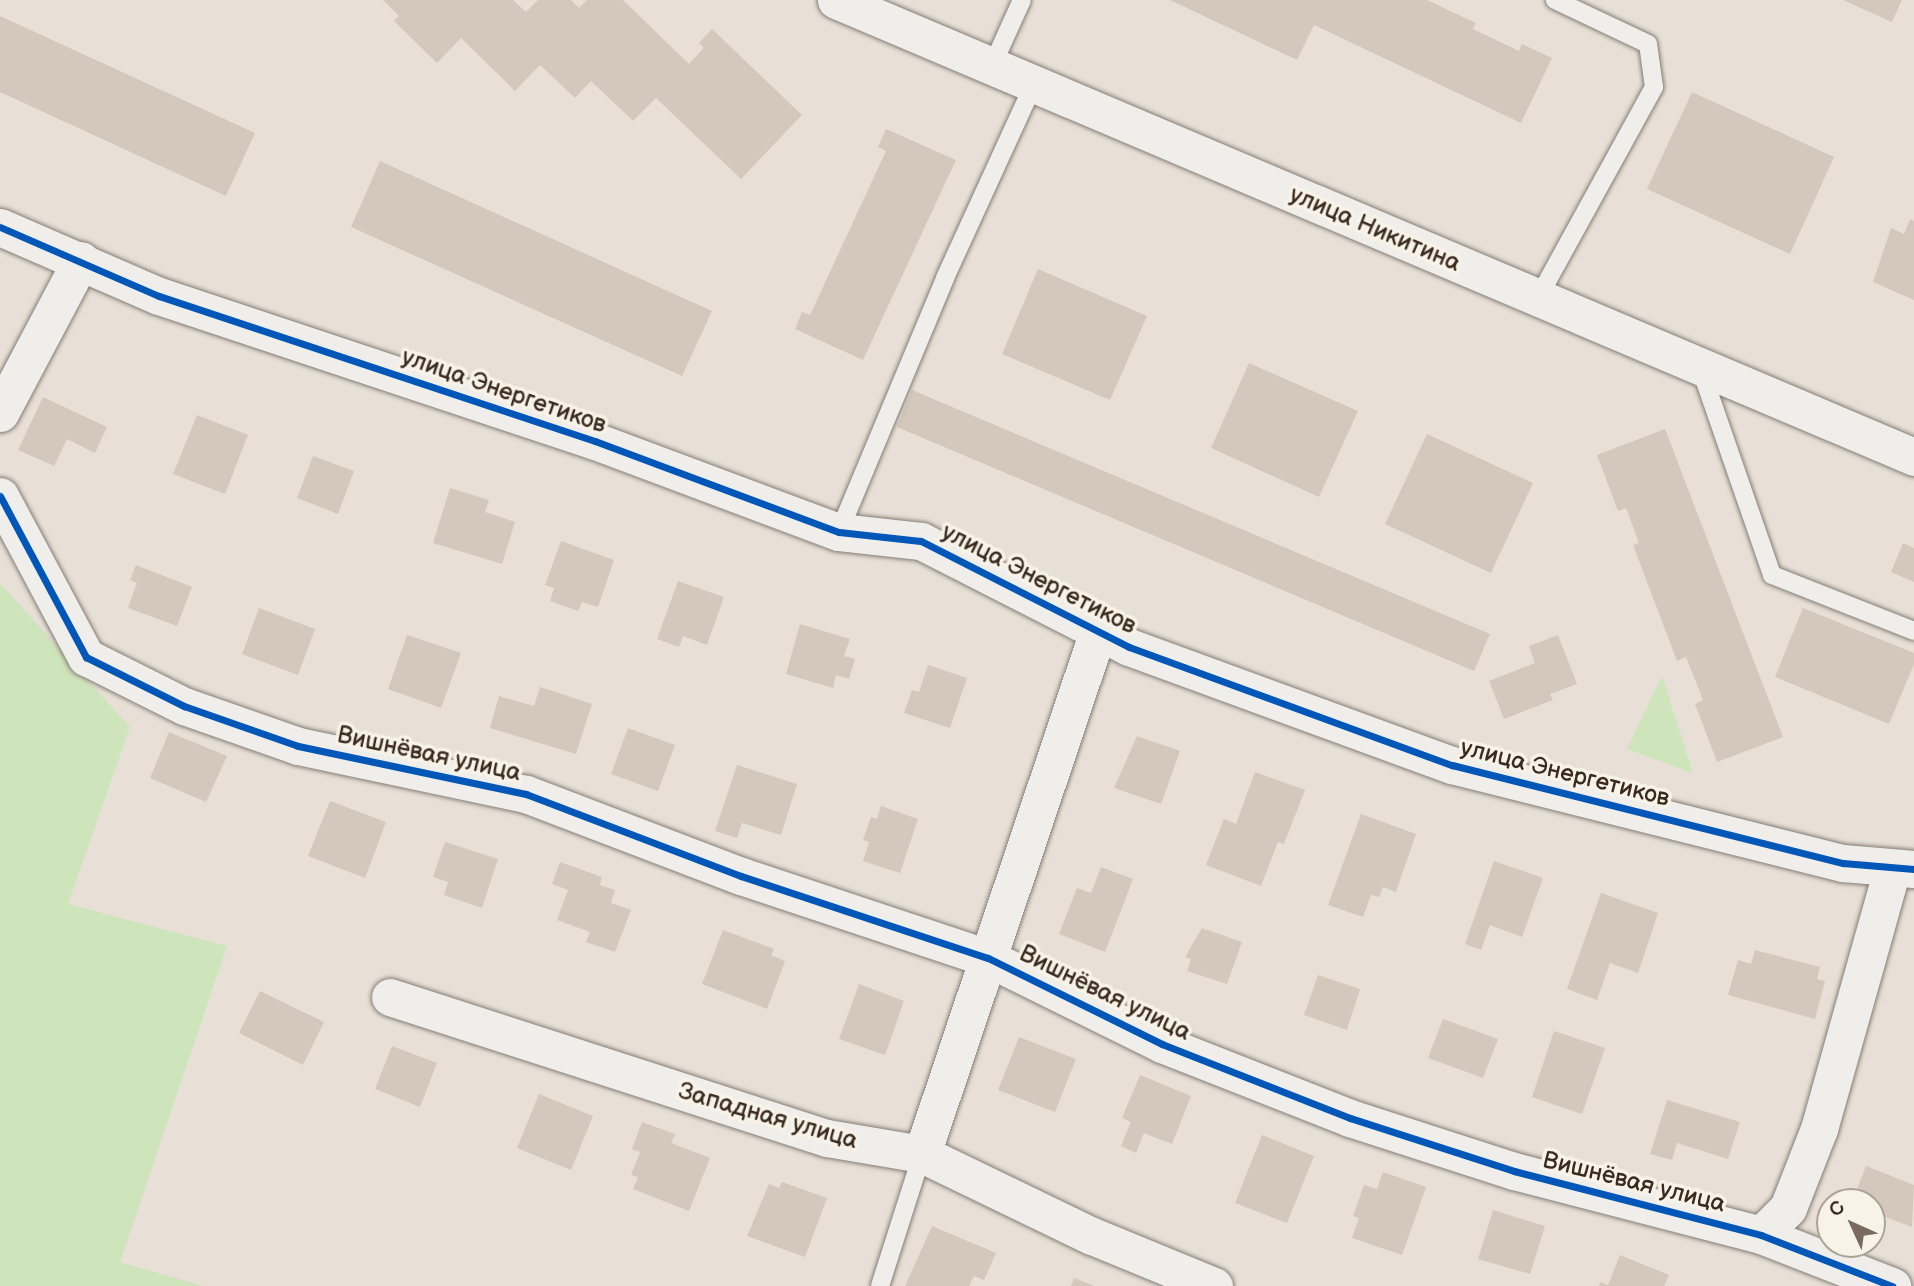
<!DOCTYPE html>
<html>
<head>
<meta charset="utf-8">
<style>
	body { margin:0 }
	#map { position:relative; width:1914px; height:1286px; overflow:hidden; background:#e8e0d6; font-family:"Balsamiq Sans",sans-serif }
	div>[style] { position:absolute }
	.green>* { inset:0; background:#cee4bb }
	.building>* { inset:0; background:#d3c8bb }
	.roads { filter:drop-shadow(0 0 2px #847d76) drop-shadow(0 0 2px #847d76) }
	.lane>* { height:18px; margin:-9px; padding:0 9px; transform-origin:9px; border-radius:9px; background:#f0eeea }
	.street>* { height:37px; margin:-18.5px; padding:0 18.5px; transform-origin:18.5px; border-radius:18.5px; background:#f0eeea }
	.cycleway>* { height:7px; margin:-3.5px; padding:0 3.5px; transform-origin:3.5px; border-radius:3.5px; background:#0057b8 }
	span { translate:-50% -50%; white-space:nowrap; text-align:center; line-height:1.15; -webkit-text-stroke:7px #f7f3e8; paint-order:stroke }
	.street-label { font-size:24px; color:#3b2a1e }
	.north { position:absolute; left:1816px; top:1188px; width:70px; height:70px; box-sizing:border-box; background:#f7f3e8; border:2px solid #aca397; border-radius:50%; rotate:315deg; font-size:19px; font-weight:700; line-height:28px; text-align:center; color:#3b2a1e }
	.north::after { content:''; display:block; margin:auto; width:24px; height:32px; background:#786a5e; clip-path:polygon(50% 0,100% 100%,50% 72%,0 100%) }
</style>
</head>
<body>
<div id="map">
	<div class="green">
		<i style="clip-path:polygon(0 583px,130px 727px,68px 904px,227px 946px,120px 1262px,203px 1286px,0 1286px)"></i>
		<i style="clip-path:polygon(1662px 676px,1693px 773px,1627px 749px)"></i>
	</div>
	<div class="building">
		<i style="clip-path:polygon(383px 0,513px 0,526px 12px,538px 0,571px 0,579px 8px,587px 0,623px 0,689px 64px,704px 48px,699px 43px,712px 29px,802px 115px,741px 179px,656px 98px,633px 121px,591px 81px,575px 98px,540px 65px,515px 91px,461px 38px,437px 63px,394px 21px,399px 16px)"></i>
		<i style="clip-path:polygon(1170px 0,1427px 0,1476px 23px,1473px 29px,1519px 51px,1522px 44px,1552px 58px,1521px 123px,1314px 25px,1297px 60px)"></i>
		<i style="clip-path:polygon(1843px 0,1902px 0,1892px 22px)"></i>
		<i style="clip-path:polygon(0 16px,255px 133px,226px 196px,0 92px)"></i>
		<i style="clip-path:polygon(1692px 92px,1834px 157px,1790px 254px,1647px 189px)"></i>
		<i style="clip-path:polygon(886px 129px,956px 160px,863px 360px,795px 329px,802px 312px,810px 315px,886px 151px,878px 147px)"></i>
		<i style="clip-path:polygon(380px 161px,712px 311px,682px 376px,351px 227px)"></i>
		<i style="clip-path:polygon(1910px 219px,1914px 221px,1914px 300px,1873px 282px,1891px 228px,1904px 234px)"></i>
		<i style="clip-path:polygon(1038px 269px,1147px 316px,1110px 400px,1002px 354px)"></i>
		<i style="clip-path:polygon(1249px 363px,1358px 411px,1319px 497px,1211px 448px)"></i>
		<i style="clip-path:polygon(912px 390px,1490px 634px,1474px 671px,897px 427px)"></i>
		<i style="clip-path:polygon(43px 397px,107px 427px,95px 453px,67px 439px,54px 466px,18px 450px)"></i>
		<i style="clip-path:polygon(197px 415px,248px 435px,225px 494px,173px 474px)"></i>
		<i style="clip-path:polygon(1665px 429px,1783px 737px,1717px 762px,1695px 704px,1703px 700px,1686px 657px,1677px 661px,1633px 545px,1639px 543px,1626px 508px,1618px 511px,1597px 455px)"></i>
		<i style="clip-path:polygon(1427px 434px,1533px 483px,1491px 573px,1385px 524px)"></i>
		<i style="clip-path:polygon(313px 456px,354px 471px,338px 514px,297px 498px)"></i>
		<i style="clip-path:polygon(450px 488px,489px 500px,485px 512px,515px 522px,502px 564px,433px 543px)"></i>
		<i style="clip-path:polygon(561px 541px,614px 560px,598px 607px,582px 602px,578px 611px,550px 601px,554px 588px,545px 585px)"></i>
		<i style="clip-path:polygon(1903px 543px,1914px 548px,1914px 582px,1891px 572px)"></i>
		<i style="clip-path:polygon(136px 565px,192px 587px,177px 626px,128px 608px,137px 583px,130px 580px)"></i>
		<i style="clip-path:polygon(678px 581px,724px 597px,707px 645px,683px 636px,679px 647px,657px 639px)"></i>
		<i style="clip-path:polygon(259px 608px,315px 629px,298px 675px,242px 654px)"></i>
		<i style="clip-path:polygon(1803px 608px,1914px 653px,1914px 664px,1889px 724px,1775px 677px)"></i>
		<i style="clip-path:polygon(800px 624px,850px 639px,844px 656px,855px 659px,849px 679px,836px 675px,833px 688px,786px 674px)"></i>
		<i style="clip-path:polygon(407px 635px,461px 653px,441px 708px,388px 689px)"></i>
		<i style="clip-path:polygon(1558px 635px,1577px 684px,1550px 694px,1553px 700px,1504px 719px,1489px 681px,1535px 663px,1529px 646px)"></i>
		<i style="clip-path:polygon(928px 665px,967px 678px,950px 728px,904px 713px,912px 690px,919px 692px)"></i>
		<i style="clip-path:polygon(540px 687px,592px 704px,576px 754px,490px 728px,499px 696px,534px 706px)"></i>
		<i style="clip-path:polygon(628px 728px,675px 745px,658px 791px,611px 774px)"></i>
		<i style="clip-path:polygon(169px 732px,227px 756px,206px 802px,150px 778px)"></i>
		<i style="clip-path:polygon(1137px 736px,1180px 751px,1161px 804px,1114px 788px)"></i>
		<i style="clip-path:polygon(737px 765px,797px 784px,781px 835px,742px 823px,737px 838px,715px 831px)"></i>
		<i style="clip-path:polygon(1255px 772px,1305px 790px,1284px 844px,1278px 842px,1261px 886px,1206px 865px,1224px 819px,1236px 824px)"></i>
		<i style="clip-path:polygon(330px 801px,386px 822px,365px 878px,308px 856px)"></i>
		<i style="clip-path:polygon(881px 806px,918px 819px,900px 873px,863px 861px,869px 842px,863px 840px,871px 817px,877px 819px)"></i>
		<i style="clip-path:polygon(1361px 814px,1416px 834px,1396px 892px,1383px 887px,1379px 897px,1371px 895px,1363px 917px,1328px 905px)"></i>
		<i style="clip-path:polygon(445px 842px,498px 859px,482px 908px,444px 895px,448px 882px,433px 877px)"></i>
		<i style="clip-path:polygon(1494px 861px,1543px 878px,1522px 937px,1490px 925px,1481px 950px,1465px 944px)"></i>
		<i style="clip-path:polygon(560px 862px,602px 877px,600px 885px,615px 890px,611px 903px,631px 910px,615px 952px,586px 942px,590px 932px,557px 920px,568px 890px,552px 884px)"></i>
		<i style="clip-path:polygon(1101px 867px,1133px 879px,1105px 952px,1059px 934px,1077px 888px,1091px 893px)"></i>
		<i style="clip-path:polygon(1601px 893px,1658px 913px,1638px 973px,1610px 963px,1597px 1000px,1567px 989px)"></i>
		<i style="clip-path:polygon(1202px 928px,1242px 942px,1227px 984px,1187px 971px,1191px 959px,1185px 957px)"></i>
		<i style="clip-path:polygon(723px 930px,774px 949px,771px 955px,785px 961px,767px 1009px,702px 984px)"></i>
		<i style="clip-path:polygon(1755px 950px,1820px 967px,1817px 979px,1825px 981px,1815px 1019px,1728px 995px,1738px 960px,1751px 964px)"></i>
		<i style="clip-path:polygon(1318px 975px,1360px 989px,1347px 1030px,1304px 1015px)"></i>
		<i style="clip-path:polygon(859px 984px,904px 1001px,885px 1055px,839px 1039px)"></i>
		<i style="clip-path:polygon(260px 991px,324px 1022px,303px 1065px,239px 1033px)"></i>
		<i style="clip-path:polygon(1443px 1019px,1498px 1039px,1483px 1078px,1428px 1058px)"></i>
		<i style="clip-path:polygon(1554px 1031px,1605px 1048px,1582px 1114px,1532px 1097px)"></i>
		<i style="clip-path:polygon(1019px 1037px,1076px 1059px,1055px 1112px,998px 1090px)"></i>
		<i style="clip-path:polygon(392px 1046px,437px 1063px,420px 1107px,375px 1089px)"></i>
		<i style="clip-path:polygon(1140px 1075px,1191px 1096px,1172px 1144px,1144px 1133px,1136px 1153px,1121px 1146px,1131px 1122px,1122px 1118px)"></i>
		<i style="clip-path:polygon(539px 1094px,593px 1116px,571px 1170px,517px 1148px)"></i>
		<i style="clip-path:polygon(1667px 1100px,1740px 1122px,1728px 1159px,1677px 1143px,1672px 1160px,1650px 1154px)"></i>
		<i style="clip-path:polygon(642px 1122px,675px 1134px,671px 1143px,710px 1158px,689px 1211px,633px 1189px,638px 1177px,631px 1175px,640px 1152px,632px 1149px)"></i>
		<i style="clip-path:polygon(1262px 1135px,1314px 1156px,1287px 1223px,1235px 1203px)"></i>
		<i style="clip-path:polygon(1866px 1166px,1914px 1185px,1912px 1227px,1872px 1212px,1872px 1202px,1852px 1202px)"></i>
		<i style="clip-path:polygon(1383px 1172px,1426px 1187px,1402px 1255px,1352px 1238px,1359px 1218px,1353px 1216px,1364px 1185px,1377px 1189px)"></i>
		<i style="clip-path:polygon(782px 1182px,827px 1198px,805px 1257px,747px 1236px,769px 1184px,779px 1188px)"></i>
		<i style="clip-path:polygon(1493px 1210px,1545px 1226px,1530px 1274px,1478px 1259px)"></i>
		<i style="clip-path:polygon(932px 1226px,996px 1253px,984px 1280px,974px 1276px,969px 1286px,905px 1286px)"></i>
		<i style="clip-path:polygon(1620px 1255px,1669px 1275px,1664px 1286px,1599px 1286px,1600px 1282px,1608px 1285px)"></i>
		<i style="clip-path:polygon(1074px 1278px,1095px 1286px,1071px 1286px)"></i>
	</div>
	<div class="roads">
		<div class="lane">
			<i style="left:992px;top:66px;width:72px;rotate:-65.6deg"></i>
			<i style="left:1538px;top:298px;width:241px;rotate:-61.2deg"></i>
			<i style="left:1654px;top:87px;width:43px;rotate:-97.9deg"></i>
			<i style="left:1648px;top:44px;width:103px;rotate:-154.7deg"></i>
			<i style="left:1700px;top:367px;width:220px;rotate:70.9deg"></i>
			<i style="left:1772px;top:575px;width:153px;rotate:21.5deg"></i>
			<i style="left:839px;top:532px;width:275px;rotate:-67.3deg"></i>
			<i style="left:945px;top:278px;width:213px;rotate:-65.4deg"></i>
			<i style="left:880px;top:1286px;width:139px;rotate:-72.3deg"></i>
		</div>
		<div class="street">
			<i style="left:836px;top:0;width:1171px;rotate:22.97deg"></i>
			<i style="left:0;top:227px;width:173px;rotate:23.5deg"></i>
			<i style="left:159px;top:296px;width:459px;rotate:18.4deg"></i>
			<i style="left:595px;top:441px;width:260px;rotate:20.5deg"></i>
			<i style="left:839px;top:532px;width:82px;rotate:6.3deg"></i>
			<i style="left:921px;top:541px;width:233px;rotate:27deg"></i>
			<i style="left:1129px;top:647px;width:344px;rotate:20.1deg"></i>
			<i style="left:1452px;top:765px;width:403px;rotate:14.1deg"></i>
			<i style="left:1843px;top:863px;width:71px;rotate:4.8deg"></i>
			<i style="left:0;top:413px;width:173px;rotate:-62.1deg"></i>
			<i style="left:0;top:496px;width:183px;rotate:61.9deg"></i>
			<i style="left:86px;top:657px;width:110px;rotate:26.6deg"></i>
			<i style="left:184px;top:706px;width:121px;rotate:19.3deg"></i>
			<i style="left:298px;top:746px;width:233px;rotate:11.9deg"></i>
			<i style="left:526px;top:794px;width:230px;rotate:20.9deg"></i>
			<i style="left:741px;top:876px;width:260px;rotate:18.4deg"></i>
			<i style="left:988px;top:958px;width:194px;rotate:26.3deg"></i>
			<i style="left:1162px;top:1044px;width:202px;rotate:21.5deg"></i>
			<i style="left:1350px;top:1118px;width:172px;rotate:17.9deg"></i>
			<i style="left:1514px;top:1171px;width:255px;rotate:14.5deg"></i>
			<i style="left:1761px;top:1235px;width:141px;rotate:21.3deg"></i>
			<i style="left:390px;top:997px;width:459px;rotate:17.9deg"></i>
			<i style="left:827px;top:1138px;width:96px;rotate:9.6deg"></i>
			<i style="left:922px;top:1154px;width:189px;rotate:25.8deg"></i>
			<i style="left:1092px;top:1236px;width:132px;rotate:22.3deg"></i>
			<i style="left:922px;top:1154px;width:552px;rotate:-71.4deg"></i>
			<i style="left:1761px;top:1235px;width:38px;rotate:-45deg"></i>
			<i style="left:1788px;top:1208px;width:85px;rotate:-68.6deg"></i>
			<i style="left:1819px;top:1129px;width:270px;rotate:-74.3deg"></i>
		</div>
	</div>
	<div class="cycleway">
		<i style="left:0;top:227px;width:173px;rotate:23.5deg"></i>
		<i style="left:159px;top:296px;width:459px;rotate:18.4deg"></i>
		<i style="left:595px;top:441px;width:260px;rotate:20.5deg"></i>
		<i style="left:839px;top:532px;width:82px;rotate:6.3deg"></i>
		<i style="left:921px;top:541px;width:233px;rotate:27deg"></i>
		<i style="left:1129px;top:647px;width:344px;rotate:20.1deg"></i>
		<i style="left:1452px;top:765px;width:403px;rotate:14.1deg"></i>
		<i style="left:1843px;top:863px;width:71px;rotate:4.8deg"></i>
		<i style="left:0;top:496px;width:183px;rotate:61.9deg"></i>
		<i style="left:86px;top:657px;width:110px;rotate:26.6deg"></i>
		<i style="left:184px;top:706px;width:121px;rotate:19.3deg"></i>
		<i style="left:298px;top:746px;width:233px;rotate:11.9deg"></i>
		<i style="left:526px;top:794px;width:230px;rotate:20.9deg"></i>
		<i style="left:741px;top:876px;width:260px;rotate:18.4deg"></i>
		<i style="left:988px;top:958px;width:194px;rotate:26.3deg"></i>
		<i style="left:1162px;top:1044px;width:202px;rotate:21.5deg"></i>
		<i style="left:1350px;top:1118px;width:172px;rotate:17.9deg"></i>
		<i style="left:1514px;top:1171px;width:255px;rotate:14.5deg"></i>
		<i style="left:1761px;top:1235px;width:141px;rotate:21.3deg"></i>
	</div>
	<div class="street-label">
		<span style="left:1375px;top:229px;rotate:23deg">улица Никитина</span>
		<span style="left:504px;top:391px;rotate:19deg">улица Энергетиков</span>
		<span style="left:1039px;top:579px;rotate:27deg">улица Энергетиков</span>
		<span style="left:429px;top:754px;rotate:12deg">Вишнёвая улица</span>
		<span style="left:1565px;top:773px;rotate:14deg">улица Энергетиков</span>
		<span style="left:1105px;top:993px;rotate:26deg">Вишнёвая улица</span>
		<span style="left:768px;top:1116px;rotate:16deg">Западная улица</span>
		<span style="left:1634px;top:1182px;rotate:14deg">Вишнёвая улица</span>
	</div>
	<div class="north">С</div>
</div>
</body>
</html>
